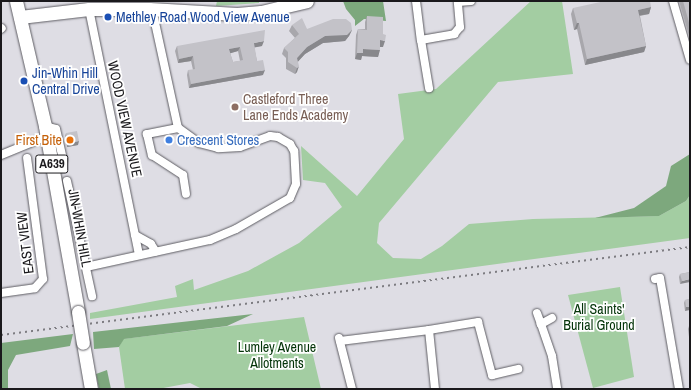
<!DOCTYPE html>
<html>
<head>
<meta charset="utf-8">
<style>
	body { margin:0 }
	#map { position:relative; width:691px; height:390px; overflow:hidden; background:#dedde4; font-family:"Archivo Narrow",sans-serif }
	div>[style] { position:absolute }
	.green>* { inset:0; background:#a3cda2 }
	.forest>* { inset:0; background:#7da87d }
	.roads { filter:drop-shadow(0 0 1px #5e5d63) drop-shadow(0 0 1px #5e5d63) }
	.street>* { height:8px; margin:-4px; padding:0 4px; transform-origin:4px; border-radius:4px; background:#fff }
	.primary>* { height:13px; margin:-6.5px; padding:0 6.5px; transform-origin:6.5px; border-radius:6.5px; background:#fff }
	.rail>* { height:2px; margin-top:-1px; transform-origin:0; background:repeating-linear-gradient(90deg,#7d7c81 0 2px,transparent 0 6px) }
	.bridges { filter:drop-shadow(0 0 1px #5e5d63) drop-shadow(0 0 1px #5e5d63) }
	.primary-bridge>* { height:13px; margin:-6.5px; padding:0 6.5px; transform-origin:6.5px; border-radius:6.5px; background:#fff }
	.wall>* { inset:0; background:#a8a7ac }
	.shaded-wall>* { inset:0; background:#88888c }
	.building>* { inset:0; background:#c3c2c8 }
	.dots>* { width:11px; height:11px; translate:-50% -50%; box-sizing:border-box; border:2px solid #fff; border-radius:50% }
	span { translate:-50% -50%; white-space:nowrap; text-align:center; line-height:1.15; -webkit-text-stroke:3.5px #fff; paint-order:stroke }
	.shield-label span { padding:1px 3px; background:#fff; border:1px solid; border-radius:3px; -webkit-text-stroke-width:0 }
	.shield-label { font-size:13px; color:#1a191c; font-weight:700 }
	.transit-label { font-size:14px; color:#164399 }
	.left { translate:0 -50%; text-align:left }
	.education-label { font-size:14px; color:#785e54 }
	.street-label { font-size:14px; color:#1a191c }
	.food-label { font-size:14px; color:#c56008 }
	.right { translate:-100% -50%; text-align:right }
	.shop-label { font-size:14px; color:#366cbe }
	.park-label { font-size:14px; color:#043409 }
	.frame { position:absolute; inset:0; border:2px solid #1a191c; pointer-events:none }
</style>
</head>
<body>
<div id="map">
	<div class="green">
		<i style="clip-path:polygon(217px 1px,259px 1px,259px 3px,216px 6px)"></i>
		<i style="clip-path:polygon(531px 1px,562px 1px,573px 74px,498px 82px,379px 223px,377px 243px,393px 258px,421px 259px,442px 246px,469px 224px,533px 219px,659px 216px,686px 201px,690px 195px,690px 238px,90px 319px,90px 313px,177px 297px,175px 286px,193px 279px,194px 290px,248px 271px,299px 243px,342px 207px,325px 183px,303px 180px,301px 146px,357px 196px,404px 139px,398px 94px,436px 89px)"></i>
		<i style="clip-path:polygon(620px 287px,634px 377px,593px 388px,568px 295px)"></i>
		<i style="clip-path:polygon(304px 317px,321px 389px,202px 389px,190px 383px,158px 389px,125px 389px,119px 347px,123px 339px)"></i>
	</div>
	<div class="forest">
		<i style="clip-path:polygon(343px 1px,383px 1px,386px 21px,364px 19px,355px 26px,355px 20px,346px 9px)"></i>
		<i style="clip-path:polygon(690px 154px,690px 195px,686px 201px,659px 216px,595px 218px,634px 208px,666px 186px,671px 166px)"></i>
		<i style="clip-path:polygon(253px 314px,227px 326px,124px 339px,119px 347px,94px 349px,93px 332px)"></i>
		<i style="clip-path:polygon(73px 334px,70px 346px,16px 355px,8px 370px,8px 389px,1px 389px,1px 343px)"></i>
		<i style="clip-path:polygon(107px 370px,111px 389px,99px 389px,96px 374px)"></i>
	</div>
	<div class="roads">
		<div class="street">
			<i style="left:416px;top:1px;width:39px;rotate:83deg"></i>
			<i style="left:421px;top:40px;width:34px;rotate:-10deg"></i>
			<i style="left:454px;top:34px;width:9px;rotate:-49deg"></i>
			<i style="left:460px;top:27px;width:25px;rotate:-95deg"></i>
			<i style="left:458px;top:2px;width:13px;rotate:-4deg"></i>
			<i style="left:673px;top:1px;width:61px;rotate:73.9deg"></i>
			<i style="left:89px;top:9px;width:251px;rotate:78.5deg"></i>
			<i style="left:1px;top:29px;width:1px;rotate:-45deg"></i>
			<i style="left:421px;top:40px;width:49px;rotate:80.5deg"></i>
			<i style="left:45px;top:126px;width:11px;rotate:15deg"></i>
			<i style="left:56px;top:129px;width:31px;rotate:77deg"></i>
			<i style="left:178px;top:128px;width:32px;rotate:169deg"></i>
			<i style="left:147px;top:134px;width:22px;rotate:77deg"></i>
			<i style="left:152px;top:155px;width:37px;rotate:33deg"></i>
			<i style="left:183px;top:175px;width:19px;rotate:81deg"></i>
			<i style="left:1px;top:155px;width:50px;rotate:-22.4deg"></i>
			<i style="left:67px;top:181px;width:118px;rotate:77.7deg"></i>
			<i style="left:135px;top:235px;width:18px;rotate:29deg"></i>
			<i style="left:151px;top:244px;width:9px;rotate:58deg"></i>
			<i style="left:86px;top:267px;width:127px;rotate:-12.3deg"></i>
			<i style="left:210px;top:240px;width:28px;rotate:-23deg"></i>
			<i style="left:236px;top:229px;width:62px;rotate:-29.9deg"></i>
			<i style="left:290px;top:198px;width:15px;rotate:-67deg"></i>
			<i style="left:296px;top:184px;width:33px;rotate:-93deg"></i>
			<i style="left:294px;top:151px;width:8px;rotate:-120deg"></i>
			<i style="left:290px;top:144px;width:14px;rotate:-150deg"></i>
			<i style="left:278px;top:137px;width:8px;rotate:-173deg"></i>
			<i style="left:270px;top:136px;width:32px;rotate:160deg"></i>
			<i style="left:240px;top:147px;width:22px;rotate:177deg"></i>
			<i style="left:218px;top:148px;width:20px;rotate:-165deg"></i>
			<i style="left:199px;top:143px;width:26px;rotate:-144deg"></i>
			<i style="left:178px;top:128px;width:122px;rotate:-102.3deg"></i>
			<i style="left:655px;top:279px;width:5px;rotate:-11deg"></i>
			<i style="left:660px;top:278px;width:113px;rotate:80.3deg"></i>
			<i style="left:1px;top:293px;width:34px;rotate:-8deg"></i>
			<i style="left:35px;top:288px;width:12px;rotate:-48deg"></i>
			<i style="left:43px;top:279px;width:122px;rotate:-97.5deg"></i>
			<i style="left:537px;top:313px;width:12px;rotate:70deg"></i>
			<i style="left:552px;top:318px;width:13px;rotate:151deg"></i>
			<i style="left:541px;top:324px;width:34px;rotate:71deg"></i>
			<i style="left:552px;top:356px;width:33px;rotate:81deg"></i>
			<i style="left:429px;top:330px;width:50px;rotate:-9.3deg"></i>
			<i style="left:478px;top:322px;width:55px;rotate:75.2deg"></i>
			<i style="left:492px;top:375px;width:27px;rotate:-13deg"></i>
			<i style="left:339px;top:338px;width:53px;rotate:75.7deg"></i>
			<i style="left:340px;top:341px;width:90px;rotate:-7deg"></i>
			<i style="left:429px;top:330px;width:59px;rotate:84.2deg"></i>
		</div>
		<div class="primary">
			<i style="left:16px;top:1px;width:128px;rotate:76.9deg"></i>
			<i style="left:45px;top:126px;width:189px;rotate:79.9deg"></i>
			<i style="left:20px;top:17px;width:69px;rotate:-6.6deg"></i>
			<i style="left:89px;top:9px;width:60px"></i>
			<i style="left:149px;top:9px;width:88px;rotate:3.3deg"></i>
			<i style="left:237px;top:14px;width:24px;rotate:-5deg"></i>
			<i style="left:261px;top:12px;width:47px;rotate:-13.4deg"></i>
			<i style="left:83px;top:343px;width:47px;rotate:80.1deg"></i>
		</div>
	</div>
	<div class="rail">
		<i style="left:1px;top:335px;width:695px;rotate:-7.28deg"></i>
	</div>
	<div class="bridges">
		<div class="primary-bridge">
			<i style="left:78px;top:312px;width:31px;rotate:81deg"></i>
		</div>
	</div>
	<div class="wall">
		<i style="clip-path:polygon(679px 1px,690px 1px,690px 36px,689px 36px)"></i>
		<i style="clip-path:polygon(651px 7px,649px 14px,640px 16px,646px 46px,644px 52px,585px 65px,577px 29px,574px 30px,571px 14px,573px 8px)"></i>
		<i style="clip-path:polygon(367px 16px,383px 34px,383px 47px,380px 47px,378px 57px,362px 56px,361px 60px,355px 59px,356px 35px,358px 29px,365px 29px,365px 22px)"></i>
		<i style="clip-path:polygon(292px 25px,307px 29px,352px 30px,349px 36px,345px 41px,323px 43px,305px 54px,298px 61px,297px 72px,295px 74px,286px 69px,286px 58px,282px 54px,284px 48px,295px 38px,289px 31px)"></i>
		<i style="clip-path:polygon(evenodd,177px 46px,262px 46px,254px 47px,257px 61px,263px 75px,189px 88px,187px 75px,188px 70px,193px 70px,191px 61px,178px 63px,175px 51px,177px 46px,238px 51px,240px 61px,233px 62px,230px 53px,238px 51px)"></i>
		<i style="clip-path:polygon(66px 133px,78px 145px,67px 147px,65px 136px)"></i>
		<i style="clip-path:polygon(690px 272px,680px 284px,679px 277px,680px 274px)"></i>
		<i style="clip-path:polygon(690px 299px,685px 311px,684px 303px,685px 300px)"></i>
		<i style="clip-path:polygon(689px 326px,690px 326px,690px 336px,689px 337px,688px 329px)"></i>
	</div>
	<div class="shaded-wall">
		<i style="clip-path:polygon(651px 7px,649px 14px,636px 16px,638px 10px)"></i>
		<i style="clip-path:polygon(577px 23px,579px 23px,577px 29px,574px 30px)"></i>
		<i style="clip-path:polygon(352px 30px,349px 36px,345px 41px,323px 43px,305px 54px,295px 65px,297px 58px,307px 47px,325px 36px)"></i>
		<i style="clip-path:polygon(380px 40px,385px 41px,383px 47px,378px 47px)"></i>
		<i style="clip-path:polygon(264px 41px,262px 46px,252px 48px,254px 43px)"></i>
		<i style="clip-path:polygon(646px 46px,644px 52px,585px 65px,587px 59px)"></i>
		<i style="clip-path:polygon(240px 47px,238px 51px,228px 54px,229px 49px)"></i>
		<i style="clip-path:polygon(363px 49px,380px 50px,378px 57px,362px 56px,361px 60px,355px 59px,357px 53px)"></i>
		<i style="clip-path:polygon(193px 56px,191px 61px,178px 63px,179px 59px)"></i>
		<i style="clip-path:polygon(299px 66px,297px 72px,295px 74px,297px 68px)"></i>
		<i style="clip-path:polygon(265px 70px,263px 75px,189px 88px,191px 84px)"></i>
		<i style="clip-path:polygon(79px 141px,78px 145px,67px 147px,68px 143px)"></i>
		<i style="clip-path:polygon(690px 279px,690px 282px,680px 284px,682px 281px)"></i>
		<i style="clip-path:polygon(686px 307px,690px 307px,690px 310px,685px 311px)"></i>
	</div>
	<div class="building">
		<i style="clip-path:polygon(605px 1px,650px 1px,651px 7px,638px 10px,646px 46px,587px 59px,579px 23px,577px 23px,573px 8px)"></i>
		<i style="clip-path:polygon(683px 1px,690px 1px,690px 26px)"></i>
		<i style="clip-path:polygon(367px 16px,383px 17px,383px 34px,386px 35px,385px 41px,380px 40px,380px 50px,363px 49px,363px 53px,357px 53px,358px 29px,367px 30px)"></i>
		<i style="clip-path:polygon(302px 18px,307px 29px,333px 19px,346px 19px,351px 23px,352px 30px,347px 35px,325px 36px,307px 47px,297px 58px,299px 66px,297px 68px,288px 62px,288px 52px,284px 48px,299px 34px,292px 25px)"></i>
		<i style="clip-path:polygon(evenodd,265px 30px,264px 41px,254px 43px,257px 61px,263px 60px,265px 70px,191px 84px,188px 70px,195px 69px,193px 56px,179px 59px,177px 46px,265px 30px,240px 47px,243px 60px,233px 62px,229px 49px,240px 47px)"></i>
		<i style="clip-path:polygon(77px 131px,79px 141px,68px 143px,66px 133px)"></i>
		<i style="clip-path:polygon(690px 272px,690px 279px,682px 281px,680px 274px)"></i>
		<i style="clip-path:polygon(690px 299px,690px 307px,686px 307px,685px 300px)"></i>
	</div>
	<div class="dots">
		<i style="left:108px;top:17px;background:#1a4fb4"></i>
		<i style="left:24px;top:81px;background:#1a4fb4"></i>
		<i style="left:235px;top:107px;background:#8d6e63"></i>
		<i style="left:70px;top:140px;background:#e8710a"></i>
		<i style="left:169px;top:140px;background:#3f7fe0"></i>
	</div>
	<div class="shield-label">
		<span style="left:52px;top:164px">A639</span>
	</div>
	<div class="transit-label">
		<span class="left" style="left:116px;top:17px">Methley Road Wood View Avenue</span>
		<span class="left" style="left:32px;top:81px">Jin-Whin Hill<br>Central Drive</span>
	</div>
	<div class="education-label">
		<span class="left" style="left:243px;top:107px">Castleford Three<br>Lane Ends Academy</span>
	</div>
	<div class="street-label">
		<span style="left:125px;top:119px;rotate:78deg">WOOD VIEW AVENUE</span>
		<span style="left:80px;top:228px;rotate:80deg">JIN-WHIN HILL</span>
		<span style="left:25px;top:243px;rotate:-97deg">EAST VIEW</span>
	</div>
	<div class="food-label">
		<span class="right" style="left:62px;top:140px">First Bite</span>
	</div>
	<div class="shop-label">
		<span class="left" style="left:177px;top:140px">Crescent Stores</span>
	</div>
	<div class="park-label">
		<span style="left:599px;top:317px">All Saints'<br>Burial Ground</span>
		<span style="left:277px;top:355px">Lumley Avenue<br>Allotments</span>
	</div>
	<div class="frame"></div>
</div>
</body>
</html>
